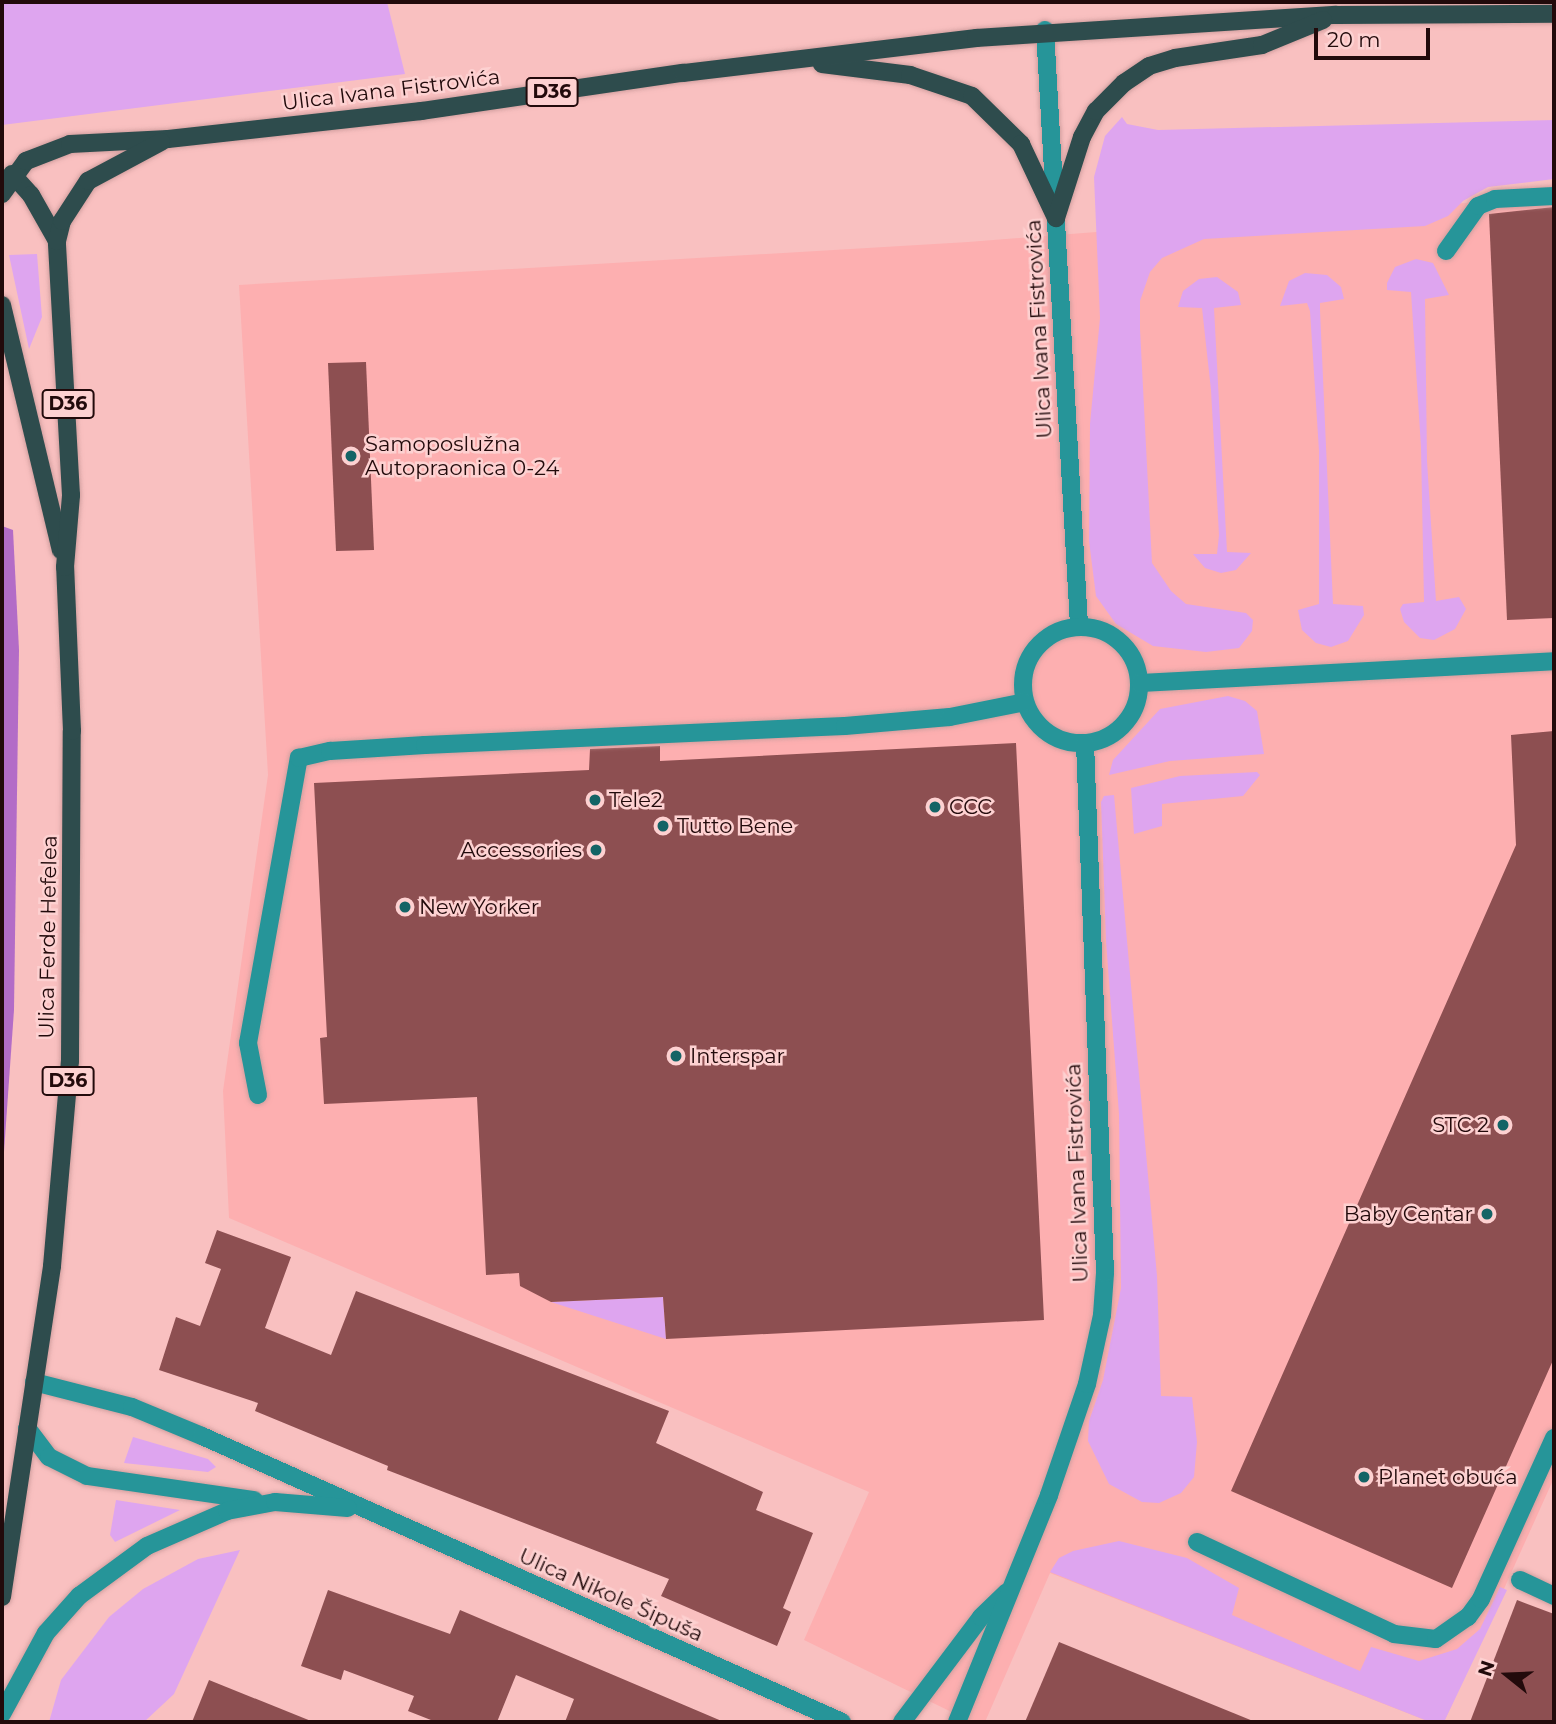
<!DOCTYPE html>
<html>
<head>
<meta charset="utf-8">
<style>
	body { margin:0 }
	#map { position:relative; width:1556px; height:1724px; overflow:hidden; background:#f9c0c0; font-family:Montserrat,sans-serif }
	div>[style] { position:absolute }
	.built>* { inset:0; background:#fdafb0 }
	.green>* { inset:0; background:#dea5ef }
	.forest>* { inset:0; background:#b36cc7 }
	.building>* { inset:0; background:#8d4f51 }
	.roads { filter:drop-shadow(0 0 2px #d29f9f) drop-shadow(0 0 2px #d29f9f) }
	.minor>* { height:18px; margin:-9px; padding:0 9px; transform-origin:9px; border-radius:9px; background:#269599 }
	.minor>.ring { margin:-9px; padding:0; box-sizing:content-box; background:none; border:18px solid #269599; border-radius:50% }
	.major>* { height:18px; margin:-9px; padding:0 9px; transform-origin:9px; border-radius:9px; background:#2e4c4d }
	.dots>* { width:19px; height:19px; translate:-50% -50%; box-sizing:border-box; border:4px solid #fdd1d1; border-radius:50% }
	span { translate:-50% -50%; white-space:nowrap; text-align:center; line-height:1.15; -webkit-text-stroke:5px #fdd1d1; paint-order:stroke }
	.shield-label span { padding:2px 5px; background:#fdd1d1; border:2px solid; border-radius:5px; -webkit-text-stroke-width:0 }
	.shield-label { font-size:19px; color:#220a0b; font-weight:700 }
	.street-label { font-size:21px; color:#220a0b }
	.poi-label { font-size:21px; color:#220a0b }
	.left { translate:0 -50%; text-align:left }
	.right { translate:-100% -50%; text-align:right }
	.frame { position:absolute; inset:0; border:4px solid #220a0b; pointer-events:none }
	.north { position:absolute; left:1472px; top:1640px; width:70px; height:70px; -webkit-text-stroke:5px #fdd1d1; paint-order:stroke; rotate:288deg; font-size:19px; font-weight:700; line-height:28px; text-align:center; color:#220a0b }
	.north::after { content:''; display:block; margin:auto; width:24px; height:32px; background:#220a0b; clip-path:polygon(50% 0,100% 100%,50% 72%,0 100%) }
	.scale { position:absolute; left:1314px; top:28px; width:116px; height:32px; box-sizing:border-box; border:4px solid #220a0b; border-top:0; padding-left:9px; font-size:21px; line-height:24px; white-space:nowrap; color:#220a0b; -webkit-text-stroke:5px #fdd1d1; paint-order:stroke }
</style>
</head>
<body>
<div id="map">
	<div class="built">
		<i style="clip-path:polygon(1554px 196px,1554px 1478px,1444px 1722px,1430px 1722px,1050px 1573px,985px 1722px,972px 1722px,804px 1640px,869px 1492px,229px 1218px,223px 1091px,268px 775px,239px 285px,968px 242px)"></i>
	</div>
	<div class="green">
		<i style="clip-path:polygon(2px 2px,387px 2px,405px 74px,2px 125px)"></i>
		<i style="clip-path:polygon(1122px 117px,1127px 124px,1158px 130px,1554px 120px,1554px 179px,1488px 187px,1463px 201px,1448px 216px,1425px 226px,1204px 239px,1162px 258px,1150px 272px,1140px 301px,1140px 329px,1152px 563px,1171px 591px,1186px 604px,1246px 613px,1253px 620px,1252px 631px,1239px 648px,1206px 652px,1153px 646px,1116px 624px,1096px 596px,1089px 541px,1090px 424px,1100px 318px,1094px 177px,1105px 136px)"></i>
		<i style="clip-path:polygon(37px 254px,42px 317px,29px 349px,9px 255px)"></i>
		<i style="clip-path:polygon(1416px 259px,1433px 263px,1449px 295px,1425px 299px,1427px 461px,1436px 601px,1459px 597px,1466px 609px,1455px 629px,1434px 640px,1420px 638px,1404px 622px,1400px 609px,1403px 604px,1424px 602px,1421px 447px,1411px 292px,1387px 290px,1387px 283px,1395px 267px)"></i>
		<i style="clip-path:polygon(1305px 273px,1327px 275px,1341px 287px,1344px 299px,1320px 303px,1320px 310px,1333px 604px,1363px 606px,1364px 615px,1348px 641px,1331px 647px,1316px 643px,1302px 630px,1298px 610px,1319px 604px,1319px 451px,1310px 311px,1307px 303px,1280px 306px,1289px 281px)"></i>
		<i style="clip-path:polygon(1217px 277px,1238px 292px,1241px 305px,1214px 308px,1227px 552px,1251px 553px,1236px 570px,1221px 573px,1205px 568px,1193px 554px,1217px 554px,1219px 535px,1211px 390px,1202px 308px,1178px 307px,1183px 291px,1199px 279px)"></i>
		<i style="clip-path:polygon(1228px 696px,1245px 701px,1257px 711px,1264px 754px,1170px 761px,1109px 775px,1113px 760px,1160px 709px)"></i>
		<i style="clip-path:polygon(1257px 772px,1260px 775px,1243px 796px,1162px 804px,1162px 826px,1134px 834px,1131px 788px,1180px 776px)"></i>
		<i style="clip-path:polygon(1114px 795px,1157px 1276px,1161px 1396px,1192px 1397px,1197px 1442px,1194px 1477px,1181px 1493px,1159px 1503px,1142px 1502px,1109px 1484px,1088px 1441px,1089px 1421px,1103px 1380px,1121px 1288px,1119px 1114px,1106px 941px,1101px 802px,1104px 796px)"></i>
		<i style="clip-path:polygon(663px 1297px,666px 1339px,551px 1302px)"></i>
		<i style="clip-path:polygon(133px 1437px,208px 1459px,216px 1467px,208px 1472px,124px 1463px)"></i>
		<i style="clip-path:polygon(116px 1500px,180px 1510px,115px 1542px,110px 1535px)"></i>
		<i style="clip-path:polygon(1119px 1541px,1187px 1558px,1239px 1588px,1232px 1615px,1360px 1671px,1371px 1647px,1419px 1661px,1457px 1649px,1480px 1629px,1500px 1587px,1507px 1590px,1444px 1722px,1430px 1722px,1050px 1572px,1059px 1558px,1073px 1551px)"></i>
		<i style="clip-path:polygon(240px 1550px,174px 1694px,144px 1722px,49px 1722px,61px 1680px,109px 1617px,143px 1589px,198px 1559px)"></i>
	</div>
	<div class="forest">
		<i style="clip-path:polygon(2px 526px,13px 530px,19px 650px,14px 1010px,2px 1180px)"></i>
	</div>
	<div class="building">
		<i style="clip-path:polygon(1554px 207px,1554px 618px,1507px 620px,1489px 214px)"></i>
		<i style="clip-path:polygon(366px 362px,374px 550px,336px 551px,328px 363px)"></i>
		<i style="clip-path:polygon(1554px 731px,1554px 1358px,1452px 1588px,1231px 1491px,1516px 845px,1511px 735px)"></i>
		<i style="clip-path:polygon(1016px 743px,1044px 1320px,666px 1339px,663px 1297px,551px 1302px,520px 1286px,519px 1273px,486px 1275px,477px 1097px,324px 1104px,320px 1038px,327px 1037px,314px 783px,589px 770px,590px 749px,660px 746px,660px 761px)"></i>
		<i style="clip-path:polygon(217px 1230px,291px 1257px,265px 1328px,331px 1355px,356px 1291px,669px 1411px,656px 1443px,763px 1492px,756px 1510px,813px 1533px,783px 1608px,791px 1612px,777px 1646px,661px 1596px,669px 1579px,387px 1470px,388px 1466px,255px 1411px,258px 1403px,159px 1370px,176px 1317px,200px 1326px,221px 1269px,205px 1263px)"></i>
		<i style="clip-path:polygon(328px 1590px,450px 1634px,460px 1610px,724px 1722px,565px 1722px,574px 1699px,516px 1675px,497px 1722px,436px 1722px,408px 1711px,414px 1696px,344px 1670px,341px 1680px,301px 1666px)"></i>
		<i style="clip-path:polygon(1517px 1600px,1554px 1614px,1554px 1722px,1470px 1722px)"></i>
		<i style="clip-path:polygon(1059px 1642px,1253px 1721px,1253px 1722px,1025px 1722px)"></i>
		<i style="clip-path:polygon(209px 1680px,311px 1721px,311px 1722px,192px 1722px)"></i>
	</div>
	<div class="roads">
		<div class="minor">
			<i style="left:1045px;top:30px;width:597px;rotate:86.73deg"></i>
			<i style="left:1446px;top:251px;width:55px;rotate:-54.6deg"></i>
			<i style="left:1478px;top:206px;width:18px;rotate:-22deg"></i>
			<i style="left:1495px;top:199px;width:59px;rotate:-2.9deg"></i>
			<i class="ring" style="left:1023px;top:627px;width:98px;height:98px"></i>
			<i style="left:1140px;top:683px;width:415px;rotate:-3deg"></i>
			<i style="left:258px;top:1095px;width:53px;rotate:-100.9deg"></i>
			<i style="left:248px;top:1043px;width:290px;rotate:-79.9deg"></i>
			<i style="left:299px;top:758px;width:32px;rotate:-13deg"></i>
			<i style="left:330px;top:751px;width:95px;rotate:-3.6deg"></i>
			<i style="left:425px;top:745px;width:420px;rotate:-2.6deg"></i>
			<i style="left:845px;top:726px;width:105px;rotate:-4.9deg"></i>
			<i style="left:950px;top:717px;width:76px;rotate:-11.3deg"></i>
			<i style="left:34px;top:1382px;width:101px;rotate:14.3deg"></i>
			<i style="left:132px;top:1407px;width:76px;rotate:22.5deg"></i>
			<i style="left:202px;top:1436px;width:701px;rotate:24.08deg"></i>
			<i style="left:27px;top:1428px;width:36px;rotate:53deg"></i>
			<i style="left:49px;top:1457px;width:42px;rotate:26.6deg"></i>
			<i style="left:87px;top:1476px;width:169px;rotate:8.2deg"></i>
			<i style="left:1197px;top:1542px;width:217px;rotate:25deg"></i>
			<i style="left:1394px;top:1634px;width:42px;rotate:6.8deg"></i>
			<i style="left:1436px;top:1639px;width:39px;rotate:-35deg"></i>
			<i style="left:1468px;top:1617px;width:22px;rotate:-54deg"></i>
			<i style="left:1481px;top:1599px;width:177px;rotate:-65.6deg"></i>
			<i style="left:1520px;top:1580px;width:38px;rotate:25deg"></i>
			<i style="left:2px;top:1714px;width:92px;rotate:-61.5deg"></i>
			<i style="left:46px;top:1633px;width:50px;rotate:-48.3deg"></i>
			<i style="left:79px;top:1596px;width:84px;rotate:-36.3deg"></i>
			<i style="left:147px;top:1546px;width:87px;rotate:-23.6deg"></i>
			<i style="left:227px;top:1511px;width:49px;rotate:-10.6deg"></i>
			<i style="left:275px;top:1502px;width:73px;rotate:4.7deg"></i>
			<i style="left:902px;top:1722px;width:131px;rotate:-53deg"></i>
			<i style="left:981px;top:1617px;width:36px;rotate:-44deg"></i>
			<i style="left:957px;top:1722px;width:245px;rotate:-67.9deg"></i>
			<i style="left:1049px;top:1495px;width:117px;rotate:-71.1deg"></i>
			<i style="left:1087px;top:1384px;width:71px;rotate:-77.7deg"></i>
			<i style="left:1102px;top:1315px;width:42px;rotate:-85.9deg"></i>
			<i style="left:1105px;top:1273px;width:530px;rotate:-92.16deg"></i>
		</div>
		<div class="major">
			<i style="left:822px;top:64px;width:89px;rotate:7.1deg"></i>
			<i style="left:910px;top:75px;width:65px;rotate:18.7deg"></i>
			<i style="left:972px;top:96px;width:69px;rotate:44.4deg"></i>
			<i style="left:1021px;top:144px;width:82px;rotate:64.7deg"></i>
			<i style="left:12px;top:174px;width:28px;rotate:48deg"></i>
			<i style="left:31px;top:195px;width:53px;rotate:60.5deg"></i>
			<i style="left:2px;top:194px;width:41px;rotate:-54deg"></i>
			<i style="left:26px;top:161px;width:47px;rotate:-21.1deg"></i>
			<i style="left:70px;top:144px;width:98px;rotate:-2.9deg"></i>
			<i style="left:168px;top:139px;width:255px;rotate:-6.3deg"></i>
			<i style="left:421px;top:111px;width:265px;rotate:-8.3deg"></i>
			<i style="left:683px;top:73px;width:295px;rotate:-6.8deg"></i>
			<i style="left:976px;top:38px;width:361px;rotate:-3.7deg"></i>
			<i style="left:1336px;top:15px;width:218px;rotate:-0.3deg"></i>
			<i style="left:1056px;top:218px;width:85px;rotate:-72.2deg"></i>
			<i style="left:1082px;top:137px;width:30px;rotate:-62deg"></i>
			<i style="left:1096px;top:111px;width:40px;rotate:-45deg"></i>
			<i style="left:1124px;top:83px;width:30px;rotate:-34deg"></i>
			<i style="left:1149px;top:66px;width:27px;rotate:-17deg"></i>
			<i style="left:1175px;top:58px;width:88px;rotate:-8.5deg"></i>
			<i style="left:1262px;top:45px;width:66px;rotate:-22.3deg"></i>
			<i style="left:2px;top:305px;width:252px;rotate:76.5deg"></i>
			<i style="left:2px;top:1597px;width:335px;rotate:-81.4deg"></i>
			<i style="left:52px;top:1266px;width:206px;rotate:-85deg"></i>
			<i style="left:70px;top:1061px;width:330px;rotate:-89.7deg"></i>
			<i style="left:72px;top:731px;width:164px;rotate:-92.4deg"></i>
			<i style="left:65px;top:567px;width:72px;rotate:-85.2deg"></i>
			<i style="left:71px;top:495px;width:254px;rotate:-93.2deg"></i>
			<i style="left:57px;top:241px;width:21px;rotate:-76deg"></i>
			<i style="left:62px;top:221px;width:48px;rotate:-57deg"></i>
			<i style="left:88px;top:181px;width:83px;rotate:-28.1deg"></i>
		</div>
	</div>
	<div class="dots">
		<i style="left:351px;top:456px;background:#146466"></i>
		<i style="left:595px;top:800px;background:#146466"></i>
		<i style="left:935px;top:807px;background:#146466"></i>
		<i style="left:663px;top:826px;background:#146466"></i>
		<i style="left:596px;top:850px;background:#146466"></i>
		<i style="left:405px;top:907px;background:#146466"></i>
		<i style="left:676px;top:1056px;background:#146466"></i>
		<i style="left:1503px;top:1125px;background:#146466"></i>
		<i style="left:1487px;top:1214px;background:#146466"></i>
		<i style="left:1364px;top:1477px;background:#146466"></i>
	</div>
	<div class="shield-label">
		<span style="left:552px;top:92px">D36</span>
		<span style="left:68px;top:404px">D36</span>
		<span style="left:68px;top:1081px">D36</span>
	</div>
	<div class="street-label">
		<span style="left:391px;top:90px;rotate:-7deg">Ulica Ivana Fistrovića</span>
		<span style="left:1039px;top:329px;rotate:-93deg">Ulica Ivana Fistrovića</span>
		<span style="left:48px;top:937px;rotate:-89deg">Ulica Ferde Hefelea</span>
		<span style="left:1077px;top:1173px;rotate:-92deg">Ulica Ivana Fistrovića</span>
		<span style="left:611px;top:1595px;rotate:24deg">Ulica Nikole Šipuša</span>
	</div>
	<div class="poi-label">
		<span class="left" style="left:365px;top:456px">Samoposlužna<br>Autopraonica 0-24</span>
		<span class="left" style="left:609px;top:800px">Tele2</span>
		<span class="left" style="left:949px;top:807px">CCC</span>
		<span class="left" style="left:677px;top:826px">Tutto Bene</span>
		<span class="right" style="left:582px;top:850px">Accessories</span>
		<span class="left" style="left:419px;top:907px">New Yorker</span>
		<span class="left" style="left:690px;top:1056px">Interspar</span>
		<span class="right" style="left:1489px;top:1125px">STC 2</span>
		<span class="right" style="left:1473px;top:1214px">Baby Centar</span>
		<span class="left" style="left:1378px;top:1477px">Planet obuća</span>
	</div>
	<div class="frame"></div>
	<div class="north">N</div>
	<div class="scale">20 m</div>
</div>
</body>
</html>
